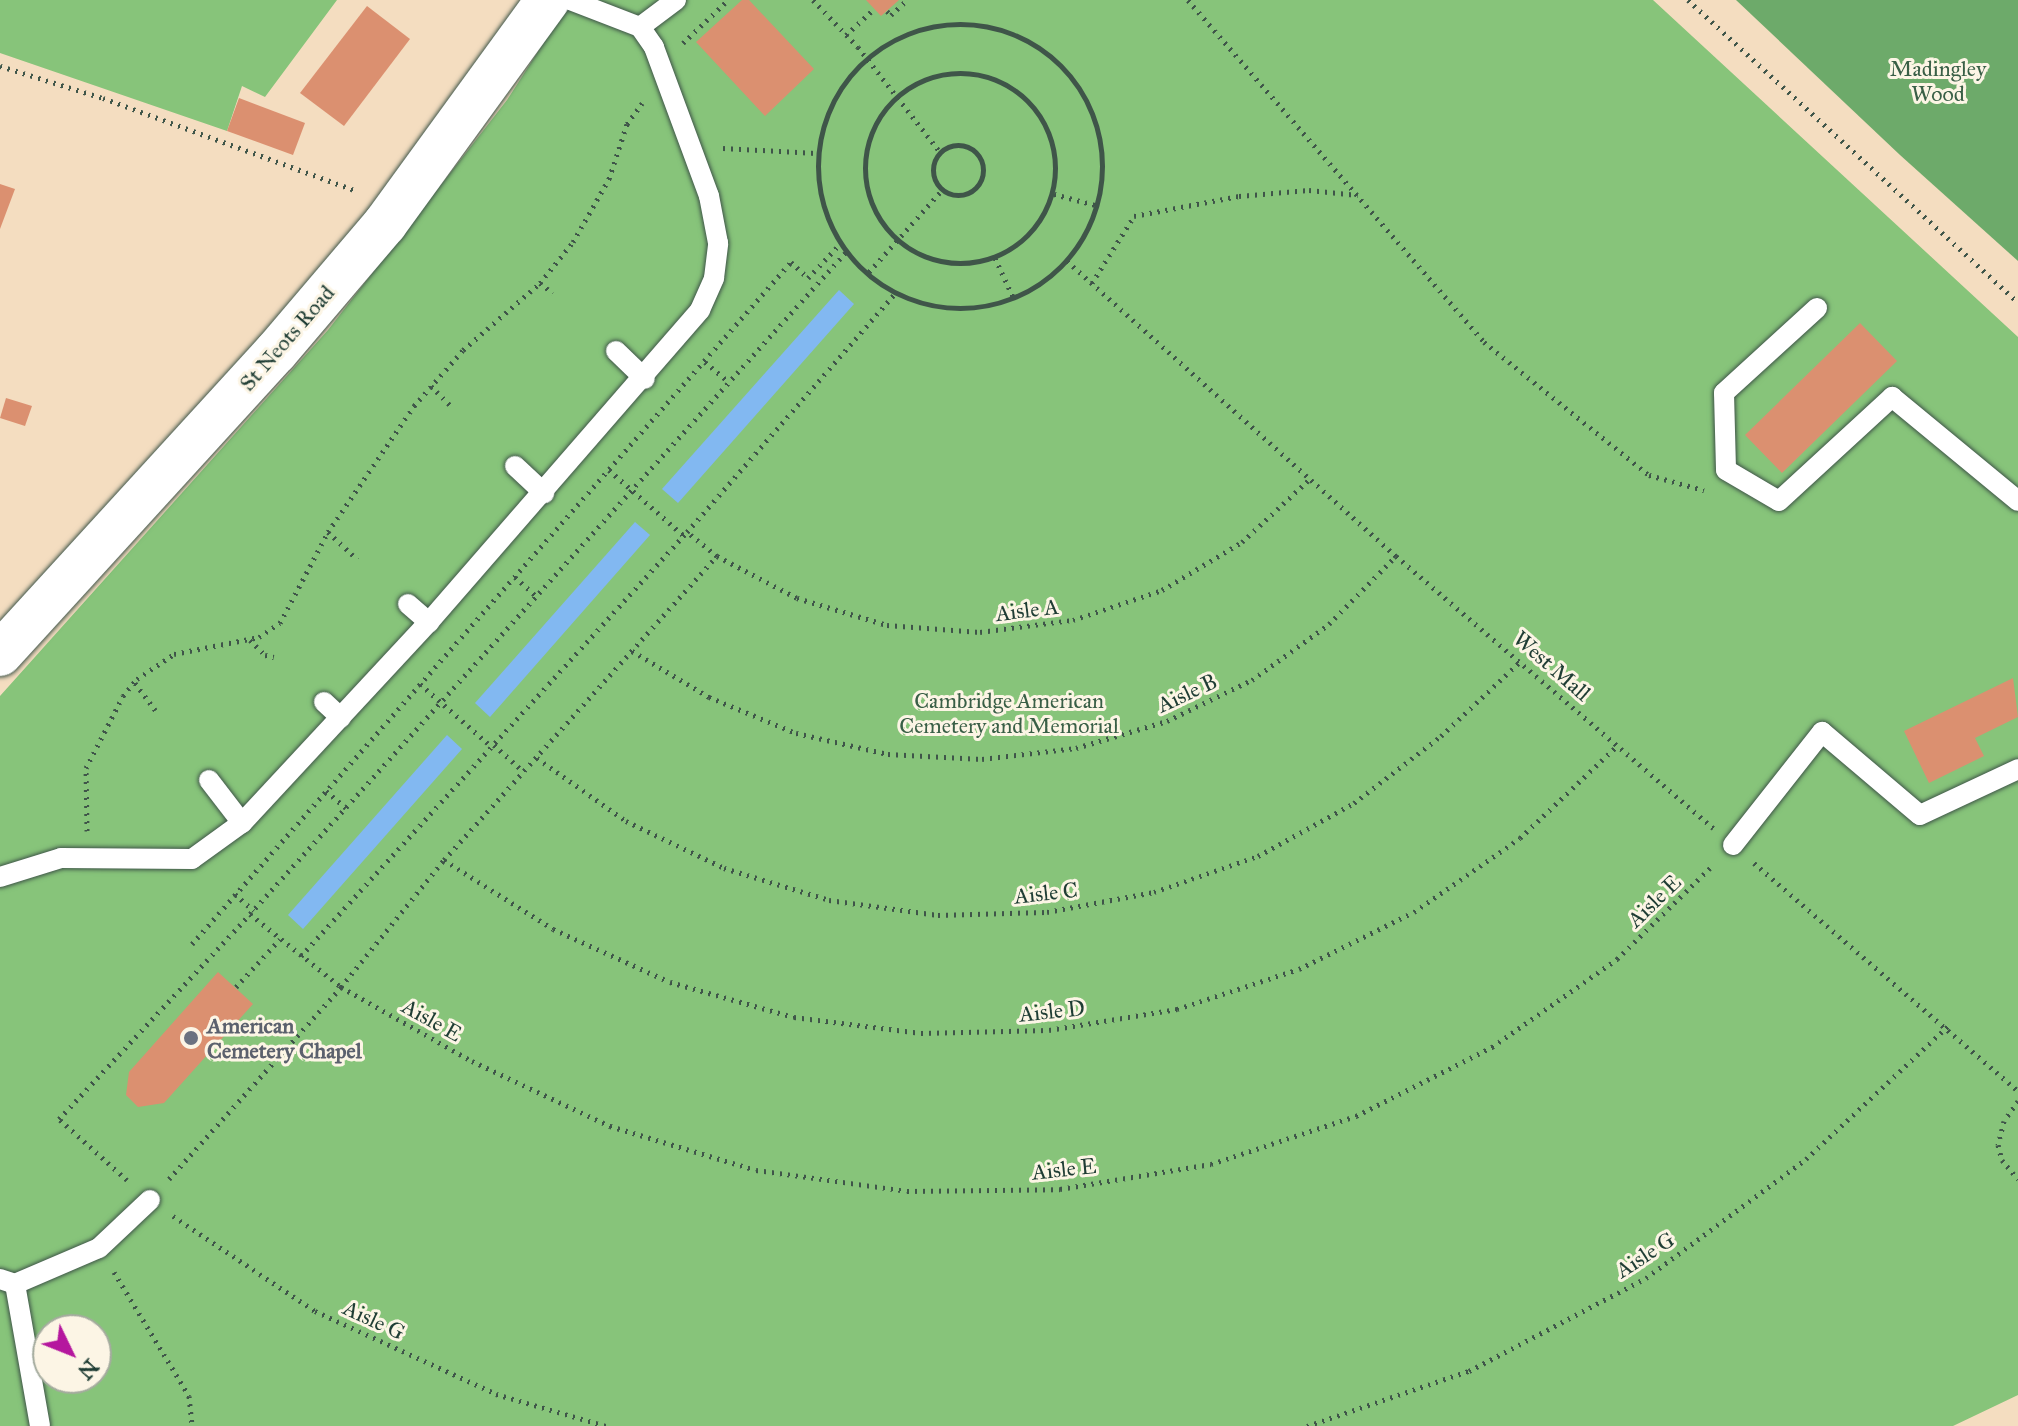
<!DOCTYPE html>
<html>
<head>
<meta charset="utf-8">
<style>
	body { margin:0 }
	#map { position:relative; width:2018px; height:1426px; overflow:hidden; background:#f4ddc0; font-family:"IM FELL Great Primer",serif }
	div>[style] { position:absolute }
	.green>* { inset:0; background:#87c47a }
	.forest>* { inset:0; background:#6daa6a }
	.water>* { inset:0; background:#82b8f1 }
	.building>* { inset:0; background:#db9070 }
	.path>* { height:5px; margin-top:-2.5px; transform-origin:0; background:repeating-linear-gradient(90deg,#3f5549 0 2px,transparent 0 8px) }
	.path>.ring { margin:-2.5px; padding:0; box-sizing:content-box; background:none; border:5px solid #3f5549; border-radius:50% }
	.roads { filter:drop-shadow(0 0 2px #3f5549) drop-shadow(0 0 2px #3f5549) }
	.lane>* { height:20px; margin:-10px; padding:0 10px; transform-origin:10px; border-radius:10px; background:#fff }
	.highway>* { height:44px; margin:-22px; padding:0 22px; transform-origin:22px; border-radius:22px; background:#fff }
	.dots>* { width:22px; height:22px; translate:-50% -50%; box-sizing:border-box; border:4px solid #fcf5e5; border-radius:50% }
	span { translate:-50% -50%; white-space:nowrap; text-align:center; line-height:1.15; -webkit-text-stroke:6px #fcf5e5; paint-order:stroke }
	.park-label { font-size:22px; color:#395f46 }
	.street-label { font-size:22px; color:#1f3d34 }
	.worship-label { font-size:22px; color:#5b616d; font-weight:700 }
	.left { translate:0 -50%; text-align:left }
	.north { position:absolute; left:32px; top:1314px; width:80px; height:80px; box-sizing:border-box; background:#fcf5e5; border:2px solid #a4ab9e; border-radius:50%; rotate:133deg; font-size:22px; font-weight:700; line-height:32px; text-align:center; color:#1f3d34 }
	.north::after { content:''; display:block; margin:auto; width:28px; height:36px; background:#b5179e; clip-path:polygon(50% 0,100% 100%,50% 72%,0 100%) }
</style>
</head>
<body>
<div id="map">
	<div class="green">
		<i style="clip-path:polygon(0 0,337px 0,265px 97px,242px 86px,227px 131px,0 53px)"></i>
		<i style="clip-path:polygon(evenodd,571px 0,1653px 0,2018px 337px,2018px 1395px,1953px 1426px,0 1426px,0 696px,328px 330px,507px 100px,571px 0,48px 1330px,96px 1330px,96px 1378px,48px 1378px,48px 1330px)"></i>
	</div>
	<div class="forest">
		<i style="clip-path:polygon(1736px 0,2018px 0,2018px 261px,1900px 155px)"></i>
	</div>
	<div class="water">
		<i style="clip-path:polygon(839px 290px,854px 304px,678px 503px,662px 489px)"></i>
		<i style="clip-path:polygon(635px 522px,650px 535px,490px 717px,475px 703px)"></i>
		<i style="clip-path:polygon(447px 735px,462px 749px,303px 929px,288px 915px)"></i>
	</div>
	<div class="building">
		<i style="clip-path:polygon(742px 0,749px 0,814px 69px,765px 116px,696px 42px)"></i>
		<i style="clip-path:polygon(866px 0,899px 0,881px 16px)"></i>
		<i style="clip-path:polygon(367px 6px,410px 39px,344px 126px,300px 93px)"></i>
		<i style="clip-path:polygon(239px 98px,305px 123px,293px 155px,227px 131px)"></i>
		<i style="clip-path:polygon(0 184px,15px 189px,0 229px)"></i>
		<i style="clip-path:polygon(1860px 323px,1897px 361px,1782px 473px,1745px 435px)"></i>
		<i style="clip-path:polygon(6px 398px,32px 406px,25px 426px,0 418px)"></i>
		<i style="clip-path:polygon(2013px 678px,2018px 717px,1975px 738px,1984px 756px,1929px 783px,1904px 731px)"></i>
		<i style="clip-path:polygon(218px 972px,253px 1004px,164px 1103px,138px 1107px,126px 1095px,129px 1072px)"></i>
	</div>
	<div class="path">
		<i style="left:813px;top:0;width:65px;rotate:46.2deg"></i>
		<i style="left:858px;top:47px;width:133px;rotate:52deg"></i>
		<i style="left:1188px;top:0;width:452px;rotate:49.1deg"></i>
		<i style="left:1484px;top:342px;width:212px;rotate:38.9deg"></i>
		<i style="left:1649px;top:475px;width:57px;rotate:15.3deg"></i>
		<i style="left:1688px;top:0;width:447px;rotate:42.5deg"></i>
		<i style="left:887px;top:11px;width:6px;rotate:45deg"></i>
		<i style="left:891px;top:15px;width:22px;rotate:-43deg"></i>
		<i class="ring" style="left:818px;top:24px;width:279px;height:279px"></i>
		<i style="left:846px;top:35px;width:38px;rotate:-43deg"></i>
		<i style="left:683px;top:43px;width:62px;rotate:-43.7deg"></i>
		<i style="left:0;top:66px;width:108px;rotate:17.3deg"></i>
		<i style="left:103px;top:98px;width:270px;rotate:20.1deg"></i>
		<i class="ring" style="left:865px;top:73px;width:185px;height:185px"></i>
		<i class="ring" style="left:933px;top:145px;width:45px;height:45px"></i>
		<i style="left:723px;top:148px;width:93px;rotate:3.1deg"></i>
		<i style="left:1054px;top:194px;width:47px;rotate:14.9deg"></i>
		<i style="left:995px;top:258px;width:45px;rotate:65.1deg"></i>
		<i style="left:1067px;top:261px;width:442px;rotate:41.9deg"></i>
		<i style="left:1396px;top:556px;width:418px;rotate:40.6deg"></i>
		<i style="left:869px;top:272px;width:110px;rotate:-48.3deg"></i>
		<i style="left:540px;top:283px;width:16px;rotate:38deg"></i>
		<i style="left:1092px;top:283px;width:79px;rotate:-57.9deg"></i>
		<i style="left:1134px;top:216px;width:107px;rotate:-10.8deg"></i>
		<i style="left:1239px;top:196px;width:70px;rotate:-4.9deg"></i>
		<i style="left:1309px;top:190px;width:49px;rotate:5.8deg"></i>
		<i style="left:705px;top:362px;width:31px;rotate:40deg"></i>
		<i style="left:431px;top:386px;width:31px;rotate:45deg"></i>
		<i style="left:609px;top:470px;width:100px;rotate:41.3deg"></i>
		<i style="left:328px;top:532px;width:40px;rotate:43deg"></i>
		<i style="left:717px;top:556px;width:90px;rotate:27.7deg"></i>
		<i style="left:797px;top:598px;width:94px;rotate:16.7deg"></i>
		<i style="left:887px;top:625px;width:93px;rotate:4.3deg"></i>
		<i style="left:980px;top:632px;width:94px;rotate:-7.4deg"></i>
		<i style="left:1073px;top:620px;width:94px;rotate:-18.6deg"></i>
		<i style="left:1162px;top:590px;width:93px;rotate:-31deg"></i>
		<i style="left:1242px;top:542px;width:96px;rotate:-42.9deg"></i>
		<i style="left:515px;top:577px;width:28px;rotate:42deg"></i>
		<i style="left:250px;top:640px;width:21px;rotate:45deg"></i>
		<i style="left:265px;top:655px;width:9px;rotate:13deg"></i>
		<i style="left:632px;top:651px;width:90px;rotate:30.9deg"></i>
		<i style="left:709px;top:697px;width:94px;rotate:22.5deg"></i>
		<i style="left:796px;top:733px;width:94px;rotate:12.9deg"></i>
		<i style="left:888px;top:754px;width:94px;rotate:3deg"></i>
		<i style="left:982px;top:759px;width:95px;rotate:-6.7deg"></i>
		<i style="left:1076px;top:748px;width:95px;rotate:-16.5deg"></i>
		<i style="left:1167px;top:721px;width:94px;rotate:-25.8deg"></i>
		<i style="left:1252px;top:680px;width:95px;rotate:-36deg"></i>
		<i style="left:1329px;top:624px;width:95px;rotate:-45.4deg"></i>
		<i style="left:135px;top:683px;width:34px;rotate:53deg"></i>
		<i style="left:420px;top:684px;width:96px;rotate:41.2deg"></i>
		<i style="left:494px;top:745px;width:40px;rotate:42deg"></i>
		<i style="left:537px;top:758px;width:109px;rotate:35.3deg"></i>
		<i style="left:626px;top:821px;width:109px;rotate:25.6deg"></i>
		<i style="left:724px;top:868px;width:110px;rotate:16.9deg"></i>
		<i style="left:829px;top:900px;width:110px;rotate:7.8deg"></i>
		<i style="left:938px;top:915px;width:109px;rotate:-1.6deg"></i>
		<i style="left:1047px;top:912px;width:109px;rotate:-10.6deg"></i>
		<i style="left:1154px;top:892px;width:110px;rotate:-19.1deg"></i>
		<i style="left:1258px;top:856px;width:110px;rotate:-28.9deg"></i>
		<i style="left:1354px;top:803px;width:110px;rotate:-37.6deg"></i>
		<i style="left:1441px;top:736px;width:111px;rotate:-43.2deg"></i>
		<i style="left:326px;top:791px;width:26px;rotate:40deg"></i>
		<i style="left:87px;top:831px;width:63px;rotate:-90.9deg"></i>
		<i style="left:86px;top:768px;width:81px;rotate:-62.8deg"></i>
		<i style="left:123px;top:696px;width:22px;rotate:-51deg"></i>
		<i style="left:137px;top:679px;width:45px;rotate:-34deg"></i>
		<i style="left:174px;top:654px;width:87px;rotate:-11.3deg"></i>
		<i style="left:259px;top:637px;width:25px;rotate:-34deg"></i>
		<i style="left:280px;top:623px;width:103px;rotate:-62.2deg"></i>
		<i style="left:328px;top:532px;width:153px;rotate:-55.7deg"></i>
		<i style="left:414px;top:406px;width:74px;rotate:-48.8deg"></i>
		<i style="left:463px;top:350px;width:102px;rotate:-41deg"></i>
		<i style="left:540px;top:283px;width:53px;rotate:-51.2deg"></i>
		<i style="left:573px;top:242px;width:73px;rotate:-60.3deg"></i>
		<i style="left:609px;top:179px;width:58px;rotate:-71.9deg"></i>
		<i style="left:627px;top:124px;width:26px;rotate:-54deg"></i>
		<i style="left:444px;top:860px;width:129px;rotate:32.3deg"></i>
		<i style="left:553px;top:929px;width:128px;rotate:24.4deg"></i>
		<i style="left:670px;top:982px;width:129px;rotate:15.8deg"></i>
		<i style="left:794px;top:1017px;width:128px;rotate:7.2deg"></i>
		<i style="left:921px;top:1033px;width:128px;rotate:-1.3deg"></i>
		<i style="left:1049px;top:1030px;width:130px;rotate:-9.3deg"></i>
		<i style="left:1177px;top:1009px;width:128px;rotate:-18.2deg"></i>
		<i style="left:1299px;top:969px;width:128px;rotate:-26.4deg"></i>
		<i style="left:1414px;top:912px;width:129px;rotate:-34.9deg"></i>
		<i style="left:1520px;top:838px;width:135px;rotate:-43.5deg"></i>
		<i style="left:1754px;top:863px;width:349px;rotate:40.8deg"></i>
		<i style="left:235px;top:894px;width:25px;rotate:42deg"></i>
		<i style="left:250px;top:914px;width:891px;rotate:-48deg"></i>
		<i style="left:192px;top:944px;width:908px;rotate:-48.71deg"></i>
		<i style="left:791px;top:262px;width:23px;rotate:43deg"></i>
		<i style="left:808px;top:278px;width:48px;rotate:-46.7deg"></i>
		<i style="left:301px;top:956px;width:573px;rotate:-47.69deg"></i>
		<i style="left:687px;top:532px;width:315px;rotate:-48.9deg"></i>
		<i style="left:236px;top:987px;width:65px;rotate:-47.5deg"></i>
		<i style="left:2018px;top:1101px;width:24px;rotate:125deg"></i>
		<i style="left:2004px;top:1121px;width:25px;rotate:104deg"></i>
		<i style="left:1998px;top:1145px;width:16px;rotate:75deg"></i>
		<i style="left:2002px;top:1160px;width:25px;rotate:50deg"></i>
		<i style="left:169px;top:1179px;width:258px;rotate:-48.1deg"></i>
		<i style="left:341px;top:987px;width:164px;rotate:-51deg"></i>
		<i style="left:444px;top:860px;width:409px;rotate:-48.1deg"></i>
		<i style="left:717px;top:556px;width:38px;rotate:-141deg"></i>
		<i style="left:127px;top:1180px;width:91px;rotate:-138.1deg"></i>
		<i style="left:59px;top:1119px;width:280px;rotate:-47deg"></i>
		<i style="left:250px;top:914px;width:117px;rotate:38.7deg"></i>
		<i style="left:341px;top:987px;width:150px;rotate:29.5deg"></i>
		<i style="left:472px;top:1061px;width:153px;rotate:25.2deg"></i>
		<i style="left:610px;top:1126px;width:152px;rotate:16.8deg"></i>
		<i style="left:756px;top:1170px;width:152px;rotate:7.9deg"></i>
		<i style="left:907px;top:1191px;width:153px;rotate:-0.7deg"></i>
		<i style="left:1060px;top:1189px;width:153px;rotate:-9.4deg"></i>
		<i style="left:1211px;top:1164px;width:153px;rotate:-18.3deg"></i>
		<i style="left:1356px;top:1116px;width:153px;rotate:-26.9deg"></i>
		<i style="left:1492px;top:1047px;width:153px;rotate:-35.1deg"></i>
		<i style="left:1617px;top:959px;width:133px;rotate:-44.4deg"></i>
		<i style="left:173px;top:1216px;width:171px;rotate:33.8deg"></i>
		<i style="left:315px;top:1311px;width:199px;rotate:24.6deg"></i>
		<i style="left:496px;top:1394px;width:115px;rotate:16.2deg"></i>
		<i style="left:114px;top:1272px;width:145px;rotate:58.8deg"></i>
		<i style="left:189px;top:1396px;width:30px;rotate:84deg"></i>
		<i style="left:1307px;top:1426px;width:171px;rotate:-18.8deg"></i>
		<i style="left:1469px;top:1371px;width:200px;rotate:-27.7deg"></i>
		<i style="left:1646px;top:1278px;width:199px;rotate:-36.6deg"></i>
		<i style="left:1806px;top:1159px;width:195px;rotate:-43.1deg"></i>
	</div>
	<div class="roads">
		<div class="lane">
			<i style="left:570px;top:0;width:75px;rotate:21.1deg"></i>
			<i style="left:640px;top:27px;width:45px;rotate:-36.9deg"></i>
			<i style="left:1817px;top:308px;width:126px;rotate:137.6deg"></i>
			<i style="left:1724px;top:393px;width:77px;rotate:88.5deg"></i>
			<i style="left:1726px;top:470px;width:61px;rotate:30.3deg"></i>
			<i style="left:1779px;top:501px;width:154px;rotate:-42.6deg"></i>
			<i style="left:1892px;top:397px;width:163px;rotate:39.5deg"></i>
			<i style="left:616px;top:351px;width:40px;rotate:44deg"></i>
			<i style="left:515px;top:466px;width:40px;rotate:43deg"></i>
			<i style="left:408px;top:604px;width:28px;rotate:41deg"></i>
			<i style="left:324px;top:702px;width:23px;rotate:43deg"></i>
			<i style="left:209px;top:780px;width:54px;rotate:52.5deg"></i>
			<i style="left:1733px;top:845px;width:144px;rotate:-51.8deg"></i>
			<i style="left:1822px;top:732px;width:128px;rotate:40.3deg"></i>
			<i style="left:1920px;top:815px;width:108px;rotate:-25.1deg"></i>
			<i style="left:0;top:877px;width:64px;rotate:-17.3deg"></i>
			<i style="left:61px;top:858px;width:131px;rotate:0.4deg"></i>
			<i style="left:192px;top:859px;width:62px;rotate:-35.8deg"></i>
			<i style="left:242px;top:823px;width:275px;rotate:-47.1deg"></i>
			<i style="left:429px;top:622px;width:413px;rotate:-49deg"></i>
			<i style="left:700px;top:310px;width:35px;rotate:-66deg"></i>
			<i style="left:714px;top:278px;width:35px;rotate:-83deg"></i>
			<i style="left:718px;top:243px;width:48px;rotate:-100.8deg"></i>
			<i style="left:709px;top:196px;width:159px;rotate:-110.3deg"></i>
			<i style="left:654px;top:47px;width:24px;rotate:-125deg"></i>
			<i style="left:0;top:1279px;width:16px;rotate:18deg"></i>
			<i style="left:15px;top:1284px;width:144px;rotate:80deg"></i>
			<i style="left:15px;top:1284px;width:91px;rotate:-23.2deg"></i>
			<i style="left:99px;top:1248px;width:70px;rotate:-43.3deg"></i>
		</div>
		<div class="highway">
			<i style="left:0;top:654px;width:409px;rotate:-47.6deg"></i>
			<i style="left:276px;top:352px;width:168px;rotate:-49.6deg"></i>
			<i style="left:385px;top:224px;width:277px;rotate:-54deg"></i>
		</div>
	</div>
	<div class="dots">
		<i style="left:191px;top:1038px;background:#6b7280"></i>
	</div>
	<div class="park-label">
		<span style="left:1938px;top:81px">Madingley<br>Wood</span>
		<span style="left:1009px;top:713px">Cambridge American<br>Cemetery and Memorial</span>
	</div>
	<div class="street-label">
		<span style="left:287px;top:338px;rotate:-49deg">St Neots Road</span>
		<span style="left:1027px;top:610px;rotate:-7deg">Aisle A</span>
		<span style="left:1552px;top:666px;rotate:41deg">West Mall</span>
		<span style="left:1187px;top:693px;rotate:-25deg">Aisle B</span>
		<span style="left:1046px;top:893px;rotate:-6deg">Aisle C</span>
		<span style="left:1654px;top:901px;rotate:-44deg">Aisle E</span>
		<span style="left:1052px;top:1011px;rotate:-6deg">Aisle D</span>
		<span style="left:432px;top:1020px;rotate:29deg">Aisle E</span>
		<span style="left:1064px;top:1169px;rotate:-6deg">Aisle E</span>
		<span style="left:1645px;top:1255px;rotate:-33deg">Aisle G</span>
		<span style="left:374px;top:1320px;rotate:25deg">Aisle G</span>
	</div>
	<div class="worship-label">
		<span class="left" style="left:207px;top:1038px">American<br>Cemetery Chapel</span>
	</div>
	<div class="north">N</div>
</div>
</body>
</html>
